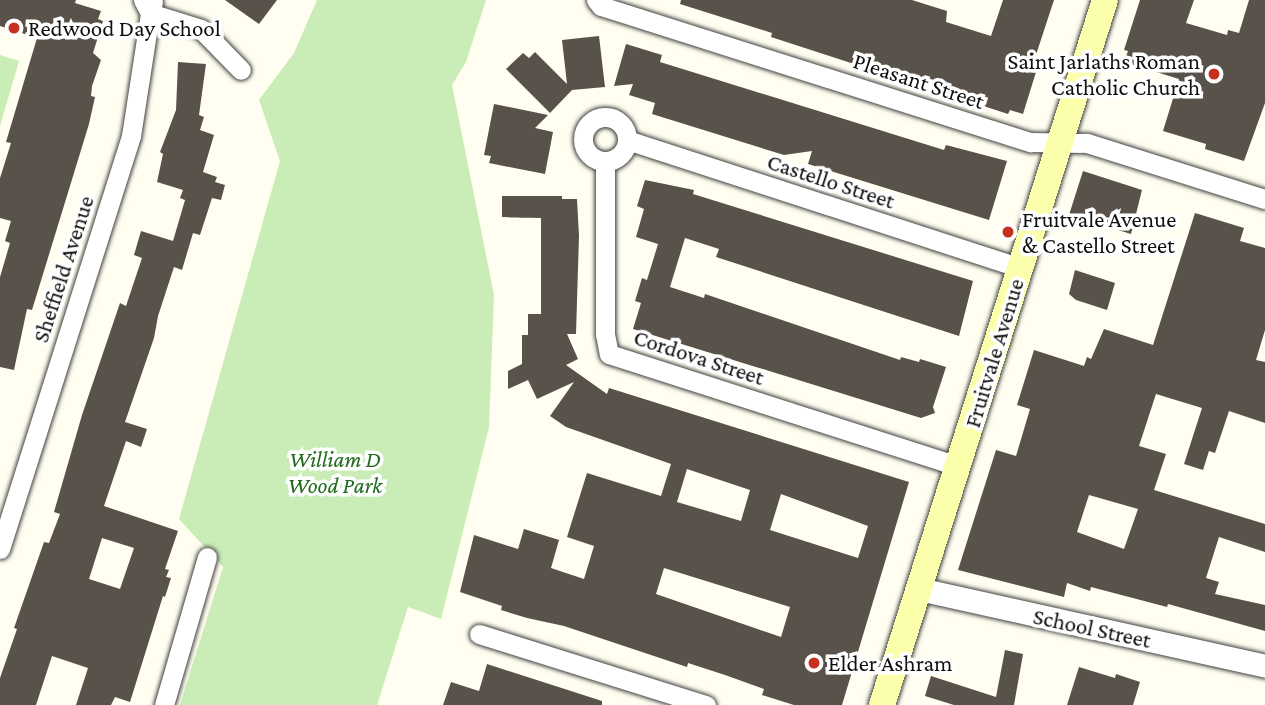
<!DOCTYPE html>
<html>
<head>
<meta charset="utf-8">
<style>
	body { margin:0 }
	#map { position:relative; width:1265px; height:705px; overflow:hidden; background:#fffef0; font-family:"Crimson Pro",serif }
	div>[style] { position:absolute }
	.green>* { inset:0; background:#caecb7 }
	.building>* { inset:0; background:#58524a }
	.roads { filter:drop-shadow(0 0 2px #414141) drop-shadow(0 0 2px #414141) }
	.minor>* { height:19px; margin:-9.5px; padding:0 9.5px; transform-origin:9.5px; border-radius:9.5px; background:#fff }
	.minor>.ring { margin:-9.5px; padding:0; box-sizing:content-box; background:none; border:19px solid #fff; border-radius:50% }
	.tertiary>* { height:23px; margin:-11.5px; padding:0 11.5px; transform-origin:11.5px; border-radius:11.5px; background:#fff }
	.secondary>* { height:26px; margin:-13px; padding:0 13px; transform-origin:13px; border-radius:13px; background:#fbffab }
	.dots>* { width:19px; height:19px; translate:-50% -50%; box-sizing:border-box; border:4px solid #fff; border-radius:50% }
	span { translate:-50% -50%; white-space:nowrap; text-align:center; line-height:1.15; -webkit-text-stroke:7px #fff; paint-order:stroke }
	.poi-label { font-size:23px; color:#0e0e0e }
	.left { translate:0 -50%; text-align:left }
	.right { translate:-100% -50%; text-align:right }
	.street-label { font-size:23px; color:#0e0e0e }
	.park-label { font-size:23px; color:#1f6a1b; font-style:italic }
</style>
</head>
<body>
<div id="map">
	<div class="green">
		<i style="clip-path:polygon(317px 0,486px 0,466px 62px,452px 85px,494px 295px,489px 427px,441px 619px,408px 607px,377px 705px,180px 705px,223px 567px,179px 519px,280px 161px,259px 100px,294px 53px)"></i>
		<i style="clip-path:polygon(0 55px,19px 61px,0 126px)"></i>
	</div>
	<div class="building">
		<i style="clip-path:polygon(0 0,76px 0,75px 3px,101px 11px,98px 19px,103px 21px,93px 53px,101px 60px,92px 86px,91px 96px,95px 97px,89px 124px,32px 310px,27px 309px,14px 370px,0 367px,0 277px,10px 243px,5px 241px,11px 221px,0 218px,0 178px,11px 143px,6px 142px,37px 38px,0 26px)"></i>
		<i style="clip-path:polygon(225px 0,277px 0,259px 24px)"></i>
		<i style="clip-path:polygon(681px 0,912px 0,947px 11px,946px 22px,991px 36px,1003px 0,1054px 0,1031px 70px,1036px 72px,1023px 114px,1010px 110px,1008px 114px,771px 37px,772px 33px,680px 4px)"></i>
		<i style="clip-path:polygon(1140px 0,1194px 0,1186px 23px,1227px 35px,1228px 30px,1239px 33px,1249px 0,1265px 0,1265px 103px,1244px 161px,1205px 149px,1206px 144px,1163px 131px,1179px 79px,1124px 62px,1128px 51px,1124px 50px)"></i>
		<i style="clip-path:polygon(599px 36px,605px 87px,572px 90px,550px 113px,506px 69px,523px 53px,529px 58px,535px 52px,567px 84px,562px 40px)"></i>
		<i style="clip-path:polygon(626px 44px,662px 55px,660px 62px,944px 150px,946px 145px,1007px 161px,989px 220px,808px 164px,812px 151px,784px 155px,652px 114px,655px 103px,629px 95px,633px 84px,614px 86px)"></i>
		<i style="clip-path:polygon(evenodd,178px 62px,206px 64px,199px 115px,204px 117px,200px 130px,214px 135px,203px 172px,217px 177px,215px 182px,225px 185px,221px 200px,212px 198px,200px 235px,193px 233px,182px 270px,174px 267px,158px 316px,154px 338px,125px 422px,147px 429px,141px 447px,126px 441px,104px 506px,178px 531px,165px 569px,169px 570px,166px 577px,171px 578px,165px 597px,163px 596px,130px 702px,115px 697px,111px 705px,76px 705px,88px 668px,52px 656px,36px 705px,0 705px,0 678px,17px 629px,14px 628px,44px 542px,49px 543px,60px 514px,54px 512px,82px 415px,120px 303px,126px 306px,142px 258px,134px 255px,141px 231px,173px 241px,185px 200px,180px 198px,183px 190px,157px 182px,163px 154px,160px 152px,176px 110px,178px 62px,102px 538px,134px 548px,120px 589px,89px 579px,102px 538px)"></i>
		<i style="clip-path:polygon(494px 104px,548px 115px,535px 128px,553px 132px,545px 174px,489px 163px,491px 156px,484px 155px)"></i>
		<i style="clip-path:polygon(1083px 171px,1142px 190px,1131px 234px,1069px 215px)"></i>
		<i style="clip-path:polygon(645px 180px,694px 190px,693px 194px,973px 281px,959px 336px,716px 257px,719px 249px,685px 238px,670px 287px,704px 298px,705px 294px,900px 360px,901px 357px,919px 362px,920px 359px,946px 367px,933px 407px,935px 413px,921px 418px,633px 329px,641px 303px,635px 301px,642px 278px,647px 280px,658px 244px,636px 237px,644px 209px,637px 206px)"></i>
		<i style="clip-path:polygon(evenodd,502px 196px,562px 196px,562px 199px,577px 199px,579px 236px,576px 334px,567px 334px,578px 359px,566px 365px,607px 394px,609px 388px,909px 482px,842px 705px,794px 705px,762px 695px,764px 689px,725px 675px,688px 663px,687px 667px,564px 626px,527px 618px,501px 610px,502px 606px,460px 592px,474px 535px,518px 549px,524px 529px,559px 540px,551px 568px,584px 579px,594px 546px,567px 537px,587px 473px,661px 496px,671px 464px,566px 427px,550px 416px,574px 382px,537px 399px,528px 380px,508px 389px,508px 371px,522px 364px,522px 335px,528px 335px,528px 314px,541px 314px,541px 218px,502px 217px,502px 196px,687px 469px,750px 490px,741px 521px,677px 502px,687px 469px,502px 196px,781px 494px,868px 526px,858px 558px,770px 530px,781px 494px,502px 196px,664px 568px,790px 607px,781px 637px,656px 594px,664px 568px)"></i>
		<i style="clip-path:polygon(evenodd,1195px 213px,1244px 228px,1240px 241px,1265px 248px,1265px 330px,1256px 360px,1265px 362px,1265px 423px,1229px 411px,1215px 453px,1209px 451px,1203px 470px,1184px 464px,1202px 408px,1156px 394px,1139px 446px,1166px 454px,1154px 490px,1265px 524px,1265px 552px,1219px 537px,1206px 578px,1219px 582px,1215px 594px,1265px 605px,1265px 631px,1168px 604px,1167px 607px,1091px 587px,1090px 591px,1067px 583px,1064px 597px,958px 570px,996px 450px,1016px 456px,1030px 409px,1017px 405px,1034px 350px,1084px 366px,1087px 357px,1091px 359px,1104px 329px,1153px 345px,1195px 213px,1089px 495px,1138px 509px,1124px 549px,1077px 532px,1089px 495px)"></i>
		<i style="clip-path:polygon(1075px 270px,1115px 283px,1107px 310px,1076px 300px,1069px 294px)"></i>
		<i style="clip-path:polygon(1005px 650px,1023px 654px,1014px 705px,954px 705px,925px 696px,931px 676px,996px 697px)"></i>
		<i style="clip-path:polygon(487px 664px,602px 701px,602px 705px,443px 705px,451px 682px,479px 691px)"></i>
		<i style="clip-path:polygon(1079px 667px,1115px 678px,1116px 674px,1140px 682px,1133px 705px,1067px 705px)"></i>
	</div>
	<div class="roads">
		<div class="minor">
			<i style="left:596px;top:0;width:8px;rotate:50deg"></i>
			<i style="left:601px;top:6px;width:451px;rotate:17.6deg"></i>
			<i style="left:1031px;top:142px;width:56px;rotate:1deg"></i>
			<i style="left:1087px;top:143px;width:187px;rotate:17.5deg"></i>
			<i style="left:153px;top:2px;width:11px;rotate:105deg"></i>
			<i style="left:150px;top:13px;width:53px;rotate:17.4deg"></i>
			<i style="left:201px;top:29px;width:57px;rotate:45.7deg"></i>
			<i class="ring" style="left:583px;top:117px;width:25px;height:25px"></i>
			<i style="left:627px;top:140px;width:413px;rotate:18deg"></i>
			<i style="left:605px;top:161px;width:173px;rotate:90deg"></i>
			<i style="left:605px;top:334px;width:20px;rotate:79deg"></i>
			<i style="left:609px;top:354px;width:367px;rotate:17.8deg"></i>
			<i style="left:0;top:549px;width:433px;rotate:-72.4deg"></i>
			<i style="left:131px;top:136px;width:124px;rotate:-81.2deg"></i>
			<i style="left:150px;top:13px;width:15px;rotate:-118deg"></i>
			<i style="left:479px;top:634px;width:238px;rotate:17.4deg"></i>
			<i style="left:164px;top:705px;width:154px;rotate:-73.8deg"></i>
		</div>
		<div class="tertiary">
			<i style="left:919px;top:589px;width:354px;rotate:12.5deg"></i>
		</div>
		<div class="secondary">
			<i style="left:882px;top:705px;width:739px;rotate:-72.45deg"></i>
		</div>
	</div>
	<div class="dots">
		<i style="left:14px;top:28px;background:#c6311f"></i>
		<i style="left:1214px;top:74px;background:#c6311f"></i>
		<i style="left:1008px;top:232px;background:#c6311f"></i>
		<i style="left:814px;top:663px;background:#c6311f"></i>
	</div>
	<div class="poi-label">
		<span class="left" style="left:28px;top:28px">Redwood Day School</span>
		<span class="right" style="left:1200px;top:74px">Saint Jarlaths Roman<br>Catholic Church</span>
		<span class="left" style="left:1022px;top:232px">Fruitvale Avenue<br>&amp; Castello Street</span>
		<span class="left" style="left:828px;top:663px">Elder Ashram</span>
	</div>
	<div class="street-label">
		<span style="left:919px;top:81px;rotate:18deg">Pleasant Street</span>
		<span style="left:831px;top:181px;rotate:18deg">Castello Street</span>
		<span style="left:63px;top:269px;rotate:-72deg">Sheffield Avenue</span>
		<span style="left:994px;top:353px;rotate:-73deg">Fruitvale Avenue</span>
		<span style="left:699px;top:357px;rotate:18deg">Cordova Street</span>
		<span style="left:1092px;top:628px;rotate:12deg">School Street</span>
	</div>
	<div class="park-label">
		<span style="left:335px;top:472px">William D<br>Wood Park</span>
	</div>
</div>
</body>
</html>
